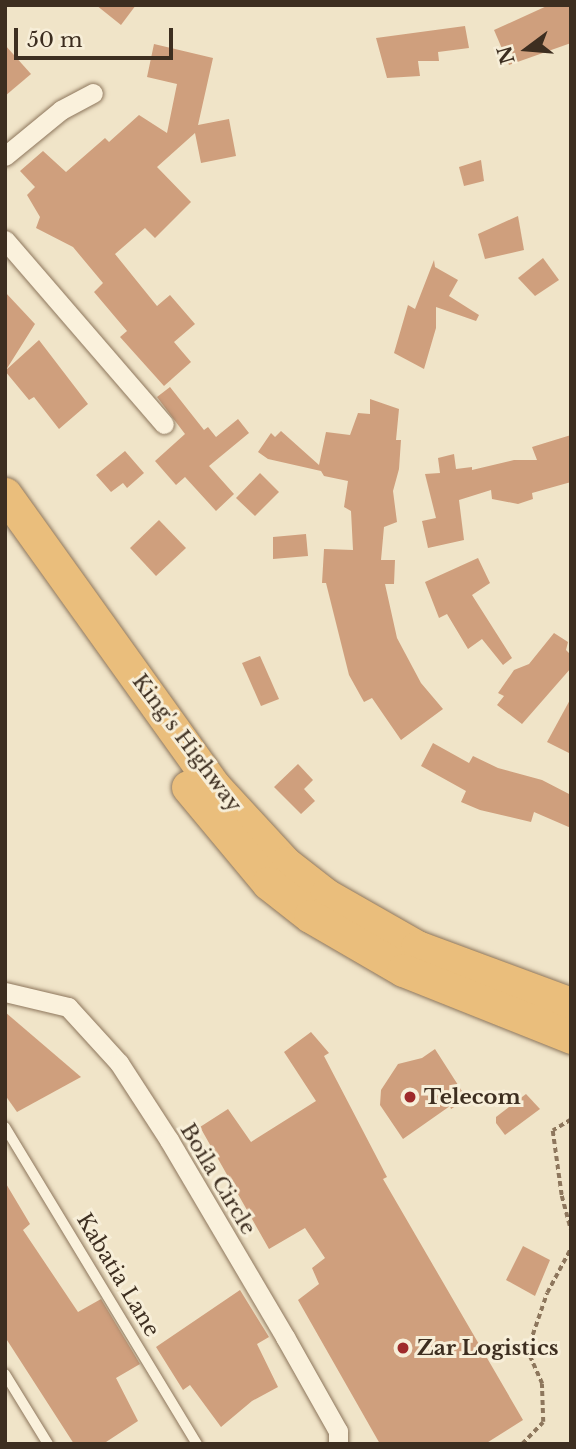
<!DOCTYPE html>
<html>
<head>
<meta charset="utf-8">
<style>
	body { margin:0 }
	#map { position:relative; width:576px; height:1449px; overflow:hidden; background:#f0e4c8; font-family:"Libre Baskerville",serif }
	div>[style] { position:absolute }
	.building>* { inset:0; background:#cf9f7d }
	.path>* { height:3.5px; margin-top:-1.75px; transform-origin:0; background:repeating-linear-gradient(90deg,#8d765c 0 5px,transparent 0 8.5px) }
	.roads { filter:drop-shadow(0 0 2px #8d765c) drop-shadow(0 0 2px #8d765c) }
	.service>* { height:10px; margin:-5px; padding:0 5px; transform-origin:5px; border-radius:5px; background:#faf1dc }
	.minor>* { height:19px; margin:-9.5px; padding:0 9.5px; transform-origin:9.5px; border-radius:9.5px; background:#faf1dc }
	.trunk>* { height:33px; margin:-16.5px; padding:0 16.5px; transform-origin:16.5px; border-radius:16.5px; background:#eabe7c }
	.dots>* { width:19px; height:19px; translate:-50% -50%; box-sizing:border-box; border:4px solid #f7eed8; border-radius:50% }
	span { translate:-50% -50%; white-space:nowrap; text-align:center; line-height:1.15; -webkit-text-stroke:6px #f7eed8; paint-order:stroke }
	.street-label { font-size:21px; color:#3d2e20 }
	.poi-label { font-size:21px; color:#3d2e20; font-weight:700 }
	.left { translate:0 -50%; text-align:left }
	.frame { position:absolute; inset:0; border:7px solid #3d2e20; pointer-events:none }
	.north { position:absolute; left:492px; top:14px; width:70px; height:70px; -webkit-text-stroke:5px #f7eed8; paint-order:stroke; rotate:254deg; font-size:19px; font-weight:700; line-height:28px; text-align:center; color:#3d2e20 }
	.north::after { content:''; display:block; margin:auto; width:24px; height:32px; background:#3d2e20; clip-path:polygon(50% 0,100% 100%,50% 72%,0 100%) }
	.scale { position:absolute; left:14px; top:28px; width:159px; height:32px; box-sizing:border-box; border:4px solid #3d2e20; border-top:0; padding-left:9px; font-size:21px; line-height:24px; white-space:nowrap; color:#3d2e20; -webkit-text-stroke:5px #f7eed8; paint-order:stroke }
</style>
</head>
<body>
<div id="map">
	<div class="building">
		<i style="clip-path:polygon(96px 5px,136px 5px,121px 25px)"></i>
		<i style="clip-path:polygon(549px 5px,571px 5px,571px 43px,509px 65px,494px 30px)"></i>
		<i style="clip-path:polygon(465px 26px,469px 48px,438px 52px,439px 61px,418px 61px,420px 76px,387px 78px,376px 38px)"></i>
		<i style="clip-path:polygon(154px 44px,213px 58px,198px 125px,229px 119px,236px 156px,201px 163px,195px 133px,157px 167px,191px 202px,155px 238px,145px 228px,115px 254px,157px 306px,170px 295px,195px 324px,174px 342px,191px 362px,164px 386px,120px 337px,127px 331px,94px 292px,103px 283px,73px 247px,36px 228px,40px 217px,27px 195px,35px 187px,20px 171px,43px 151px,66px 172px,105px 138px,109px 142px,139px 115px,167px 133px,177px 84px,147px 77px)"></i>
		<i style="clip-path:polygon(5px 45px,31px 74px,5px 96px)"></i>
		<i style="clip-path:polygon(481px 160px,484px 181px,464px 186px,459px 167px)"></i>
		<i style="clip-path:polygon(518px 216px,524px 250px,485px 259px,478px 234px)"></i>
		<i style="clip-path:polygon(543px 258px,559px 280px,535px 296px,518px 278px)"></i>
		<i style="clip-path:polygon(434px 260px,435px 267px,458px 280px,449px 296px,479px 315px,476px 321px,436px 307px,436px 328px,424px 369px,394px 353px,408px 305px,415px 309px)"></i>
		<i style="clip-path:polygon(5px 292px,35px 324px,6px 370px,39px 340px,88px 404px,59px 429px,34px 397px,29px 400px,5px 371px)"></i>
		<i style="clip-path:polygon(170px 387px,204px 430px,208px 427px,216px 437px,238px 419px,249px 433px,209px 466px,234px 494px,216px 511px,185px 477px,176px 485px,155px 461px,185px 434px,157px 397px)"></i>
		<i style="clip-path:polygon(370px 399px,399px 409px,396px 440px,401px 440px,399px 469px,393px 491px,397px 522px,384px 527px,381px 560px,395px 560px,394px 584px,385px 584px,397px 638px,421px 683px,443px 709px,401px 740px,372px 698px,364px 702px,349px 675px,326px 583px,322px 583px,324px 549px,353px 550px,351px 511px,344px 507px,348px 481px,324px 476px,321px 471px,268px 459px,258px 452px,271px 433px,275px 437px,281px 431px,319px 465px,326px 432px,350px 435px,358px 413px,370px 414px)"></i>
		<i style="clip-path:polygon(571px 435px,571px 482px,532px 493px,533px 499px,518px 504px,492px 499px,491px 490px,459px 500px,464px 540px,428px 548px,422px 521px,436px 518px,425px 474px,440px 473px,438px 458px,454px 454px,456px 469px,472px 467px,472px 470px,514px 460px,537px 460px,532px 447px)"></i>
		<i style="clip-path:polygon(125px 451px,144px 473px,127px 488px,123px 483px,111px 492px,96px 475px)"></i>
		<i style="clip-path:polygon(260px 473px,279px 492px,255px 516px,236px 498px)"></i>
		<i style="clip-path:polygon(159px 520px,186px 548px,156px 576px,130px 548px)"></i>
		<i style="clip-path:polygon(306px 534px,308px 556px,273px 559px,273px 537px)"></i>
		<i style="clip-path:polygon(478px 558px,490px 583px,472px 595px,512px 658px,503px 665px,482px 639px,468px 649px,447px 614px,439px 618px,425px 582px)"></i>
		<i style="clip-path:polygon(554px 633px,568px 642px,566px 650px,571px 655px,571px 668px,522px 724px,497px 705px,504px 696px,498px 693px,514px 670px,529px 664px)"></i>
		<i style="clip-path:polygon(260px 656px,279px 699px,261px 706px,242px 663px)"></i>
		<i style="clip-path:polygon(571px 698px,571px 754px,547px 742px)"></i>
		<i style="clip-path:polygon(433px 743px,469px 763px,473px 756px,498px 768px,542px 780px,571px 795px,571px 828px,534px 812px,531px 822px,480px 810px,461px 802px,466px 791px,421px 766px)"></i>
		<i style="clip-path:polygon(298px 764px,313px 780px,304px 789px,315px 801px,301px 814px,274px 787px)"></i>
		<i style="clip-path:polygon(5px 1012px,81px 1077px,17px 1112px,5px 1095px)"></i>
		<i style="clip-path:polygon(311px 1032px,329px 1053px,324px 1056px,387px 1177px,383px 1179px,523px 1420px,485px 1444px,380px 1444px,298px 1300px,319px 1284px,312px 1268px,325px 1258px,305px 1228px,269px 1249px,200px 1127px,228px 1109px,251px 1142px,316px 1101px,284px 1052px)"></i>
		<i style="clip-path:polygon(435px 1049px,467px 1099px,451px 1109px,450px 1106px,403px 1139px,380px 1105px,381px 1090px,398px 1064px,422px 1058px)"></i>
		<i style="clip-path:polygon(526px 1094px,540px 1109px,505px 1135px,496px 1123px,496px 1117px)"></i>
		<i style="clip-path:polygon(5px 1182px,30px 1224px,23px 1230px,78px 1312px,101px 1299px,140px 1364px,116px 1378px,138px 1421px,103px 1444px,74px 1444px,5px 1337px)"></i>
		<i style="clip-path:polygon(523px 1246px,550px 1260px,535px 1296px,506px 1280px)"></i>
		<i style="clip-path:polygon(240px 1290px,269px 1337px,257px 1344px,278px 1387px,252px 1401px,221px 1427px,190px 1385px,183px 1390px,156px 1347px)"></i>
	</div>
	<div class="path">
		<i style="left:571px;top:1120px;width:21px;rotate:149deg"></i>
		<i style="left:553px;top:1131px;width:66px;rotate:82.1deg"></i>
		<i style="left:562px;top:1196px;width:34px;rotate:75deg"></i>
		<i style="left:522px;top:1444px;width:30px;rotate:-46deg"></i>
		<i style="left:543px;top:1422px;width:38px;rotate:-92deg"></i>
		<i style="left:542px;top:1384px;width:36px;rotate:-114deg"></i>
		<i style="left:527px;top:1351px;width:61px;rotate:-71deg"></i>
		<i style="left:547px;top:1293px;width:51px;rotate:-61.9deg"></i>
	</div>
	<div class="roads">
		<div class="service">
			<i style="left:5px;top:1127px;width:371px;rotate:58.8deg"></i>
			<i style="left:5px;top:1374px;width:82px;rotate:58.4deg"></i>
		</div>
		<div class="minor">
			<i style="left:5px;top:156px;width:72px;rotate:-39.4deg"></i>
			<i style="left:61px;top:110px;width:36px;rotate:-28deg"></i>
			<i style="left:5px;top:240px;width:243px;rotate:49.2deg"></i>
			<i style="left:5px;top:992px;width:65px;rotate:13.4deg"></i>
			<i style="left:68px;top:1007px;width:76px;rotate:47.7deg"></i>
			<i style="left:119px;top:1063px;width:92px;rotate:57deg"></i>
			<i style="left:169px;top:1140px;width:229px;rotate:59.5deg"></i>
			<i style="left:285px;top:1337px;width:108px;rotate:60.6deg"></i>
			<i style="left:338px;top:1431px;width:13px;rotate:90deg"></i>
		</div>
		<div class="trunk">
			<i style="left:5px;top:494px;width:359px;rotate:54.4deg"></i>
			<i style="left:214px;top:786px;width:105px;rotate:47.3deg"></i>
			<i style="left:285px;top:863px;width:52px;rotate:38deg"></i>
			<i style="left:326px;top:895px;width:105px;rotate:29.7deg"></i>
			<i style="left:417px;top:947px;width:164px;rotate:20.3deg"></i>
			<i style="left:188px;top:787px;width:125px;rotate:50.2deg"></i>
			<i style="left:268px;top:883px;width:53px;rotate:38.2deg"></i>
			<i style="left:310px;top:916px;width:108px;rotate:30.1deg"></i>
			<i style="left:403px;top:970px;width:181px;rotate:21.7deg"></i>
		</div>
	</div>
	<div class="dots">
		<i style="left:410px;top:1097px;background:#9e2a2b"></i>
		<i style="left:403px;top:1348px;background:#9e2a2b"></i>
	</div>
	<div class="street-label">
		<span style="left:187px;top:743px;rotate:53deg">King's Highway</span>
		<span style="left:218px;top:1179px;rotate:59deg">Boila Circle</span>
		<span style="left:118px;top:1275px;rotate:59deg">Kabatia Lane</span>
	</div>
	<div class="poi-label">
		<span class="left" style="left:424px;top:1097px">Telecom</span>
		<span class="left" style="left:417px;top:1348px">Zar Logistics</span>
	</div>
	<div class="frame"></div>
	<div class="north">N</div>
	<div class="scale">50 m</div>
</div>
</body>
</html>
